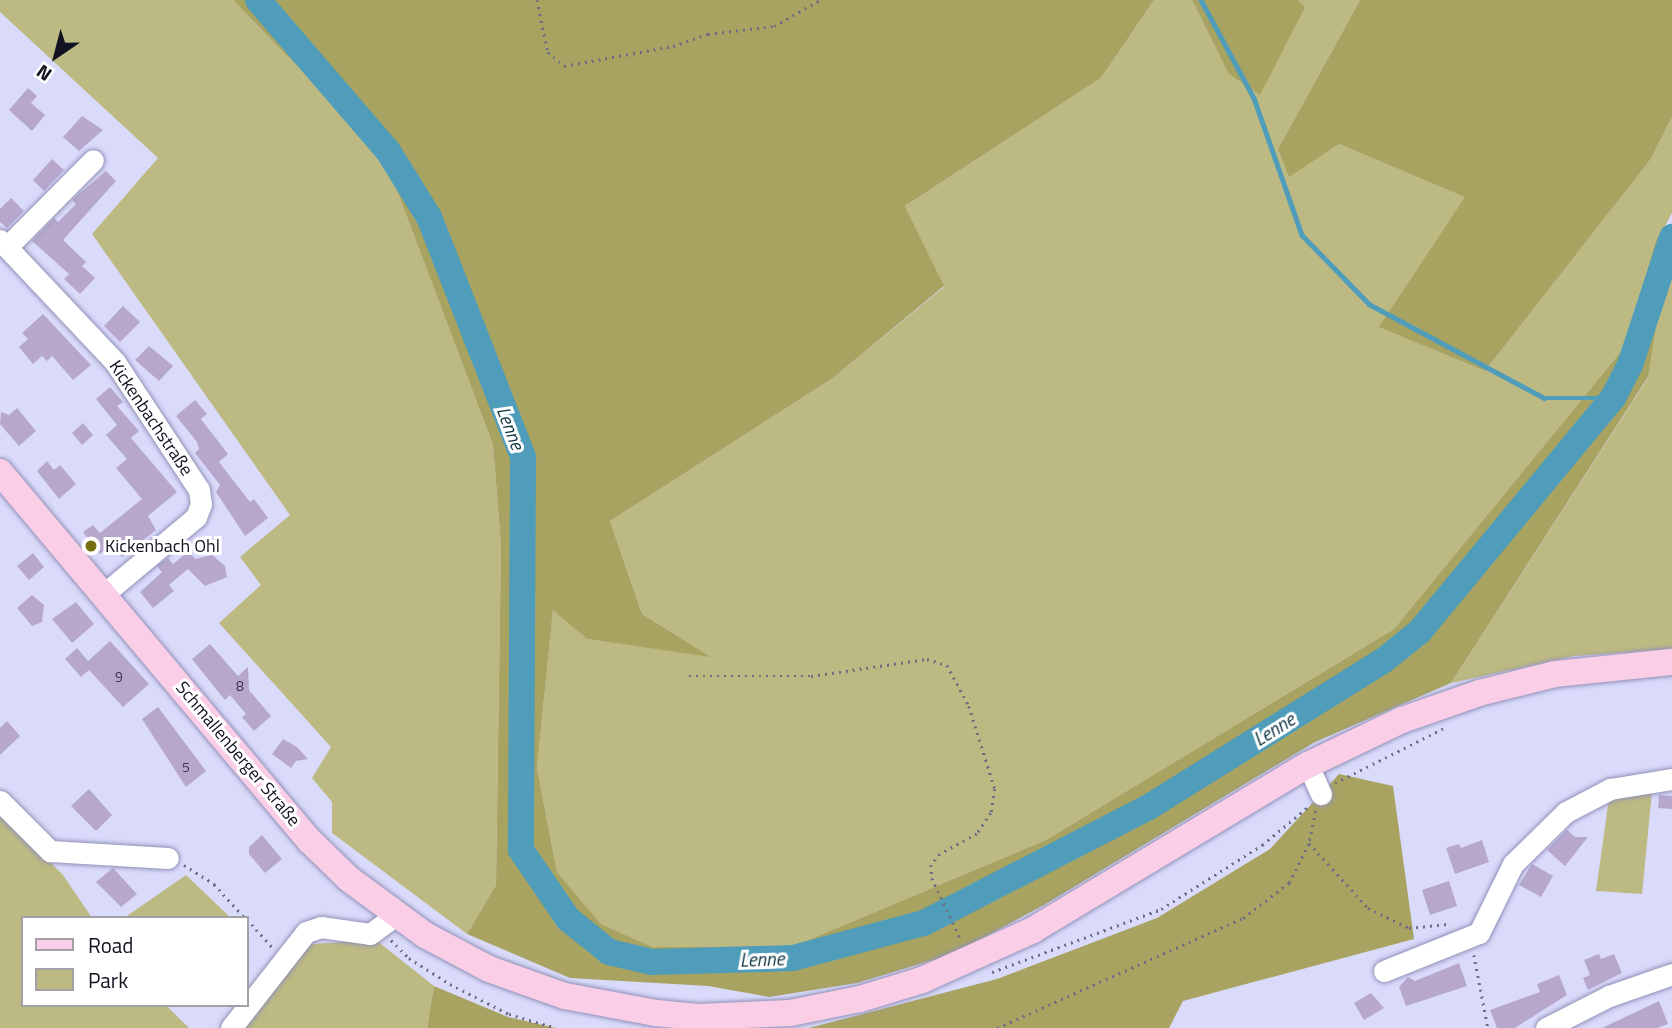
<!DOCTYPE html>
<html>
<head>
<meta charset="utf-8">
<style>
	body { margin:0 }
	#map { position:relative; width:1672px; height:1028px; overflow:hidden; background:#dadbfb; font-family:"Titillium Web",sans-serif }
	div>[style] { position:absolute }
	.green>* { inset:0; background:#bdb983 }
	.forest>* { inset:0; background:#a8a361 }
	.stream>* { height:4.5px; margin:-2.25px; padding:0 2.25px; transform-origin:2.25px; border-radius:2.25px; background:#4f9dba }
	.river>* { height:26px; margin:-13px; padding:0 13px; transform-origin:13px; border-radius:13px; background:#4f9dba }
	.building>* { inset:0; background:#b7a7cd }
	.path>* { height:2.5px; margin-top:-1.25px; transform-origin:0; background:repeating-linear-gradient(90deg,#6d6d83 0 2px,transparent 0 7px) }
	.roads { filter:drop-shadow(0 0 2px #9191b7) drop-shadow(0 0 2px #9191b7) }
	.minor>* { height:21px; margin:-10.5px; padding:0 10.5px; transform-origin:10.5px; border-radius:10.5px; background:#fff }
	.major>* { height:26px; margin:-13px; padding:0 13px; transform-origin:13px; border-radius:13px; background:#fbcee8 }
	.dots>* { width:19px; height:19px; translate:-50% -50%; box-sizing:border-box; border:4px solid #fff; border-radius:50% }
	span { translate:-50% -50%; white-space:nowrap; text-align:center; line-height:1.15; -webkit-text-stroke:6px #fff; paint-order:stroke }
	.number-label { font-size:14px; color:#3b374b }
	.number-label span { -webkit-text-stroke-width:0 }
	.street-label { font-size:18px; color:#121220 }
	.poi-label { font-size:18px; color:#121220 }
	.left { translate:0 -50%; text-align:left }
	.water-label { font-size:19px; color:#0e3340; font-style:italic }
	.legend { position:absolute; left:21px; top:916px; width:228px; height:91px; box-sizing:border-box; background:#fff; border:2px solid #a0a0a6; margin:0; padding:9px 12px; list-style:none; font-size:21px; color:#121220 }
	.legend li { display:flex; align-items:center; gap:14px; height:35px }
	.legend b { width:35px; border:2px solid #a0a0a6 }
	.north { position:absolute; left:21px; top:21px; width:70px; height:70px; -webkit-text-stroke:5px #fff; paint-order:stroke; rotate:215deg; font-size:19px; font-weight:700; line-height:28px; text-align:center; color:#121220 }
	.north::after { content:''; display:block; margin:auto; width:24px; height:32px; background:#121220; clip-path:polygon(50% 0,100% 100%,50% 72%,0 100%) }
</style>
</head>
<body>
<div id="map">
	<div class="green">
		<i style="clip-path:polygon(0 0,233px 0,384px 156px,493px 445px,501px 545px,496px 885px,467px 934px,332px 833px,332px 802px,312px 778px,331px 747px,219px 623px,261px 585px,240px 557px,290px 515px,92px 234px,158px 158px,0 12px)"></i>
		<i style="clip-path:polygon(1154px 0,1192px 0,1228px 73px,1305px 8px,1298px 0,1360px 0,1278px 149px,1289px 176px,1339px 144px,1466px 197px,1380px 327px,1485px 371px,1650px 160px,1672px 117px,1672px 213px,1664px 228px,1672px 234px,1672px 649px,1575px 656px,1451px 683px,1648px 378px,1657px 237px,1623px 349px,1394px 629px,1046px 840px,792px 947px,653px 947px,601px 924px,557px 872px,537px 768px,553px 609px,587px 639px,709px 656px,642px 614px,610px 521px,833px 378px,944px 287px,905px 206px,1101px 78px)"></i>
		<i style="clip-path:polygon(1652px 792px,1642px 894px,1596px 891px,1609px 798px)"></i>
		<i style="clip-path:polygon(0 812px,63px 875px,92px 918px,23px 918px,23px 1005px,166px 1005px,189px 1028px,0 1028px)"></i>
		<i style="clip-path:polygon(186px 875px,231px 918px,124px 918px)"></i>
		<i style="clip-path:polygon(376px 940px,434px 986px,427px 1028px,229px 1028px,312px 944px)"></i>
	</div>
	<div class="forest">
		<i style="clip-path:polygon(233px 0,1154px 0,1101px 78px,905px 206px,944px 286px,833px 378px,610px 521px,642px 614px,711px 657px,587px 639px,553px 610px,537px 768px,557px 872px,601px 924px,653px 947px,792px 947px,1046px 840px,1394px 629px,1623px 349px,1657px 237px,1669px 243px,1648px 377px,1451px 683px,1315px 742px,1044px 905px,953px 954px,857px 983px,769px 997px,708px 986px,570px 978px,467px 934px,496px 885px,501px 545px,493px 445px,384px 156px)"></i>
		<i style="clip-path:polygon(1192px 0,1298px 0,1305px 7px,1260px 95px,1228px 73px)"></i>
		<i style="clip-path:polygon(1360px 0,1672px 0,1672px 117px,1650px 160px,1485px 371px,1379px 327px,1465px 197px,1339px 144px,1289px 177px,1278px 149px)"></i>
		<i style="clip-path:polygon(1339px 774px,1393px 786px,1414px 939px,1183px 1001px,1169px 1028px,809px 1028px,997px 979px,1157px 918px,1270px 849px)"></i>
		<i style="clip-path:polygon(434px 986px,508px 1017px,556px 1028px,427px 1028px)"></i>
	</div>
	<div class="stream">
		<i style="left:1201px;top:0;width:111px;rotate:61.6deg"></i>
		<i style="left:1254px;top:98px;width:145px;rotate:70.7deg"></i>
		<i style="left:1302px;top:235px;width:96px;rotate:45.8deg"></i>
		<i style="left:1369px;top:304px;width:199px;rotate:28.2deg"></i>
		<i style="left:1544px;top:398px;width:69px"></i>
	</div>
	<div class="river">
		<i style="left:258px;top:0;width:199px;rotate:49.3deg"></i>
		<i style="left:388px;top:151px;width:78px;rotate:58.2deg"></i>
		<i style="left:429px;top:217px;width:258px;rotate:68.6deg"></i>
		<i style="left:523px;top:457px;width:393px;rotate:90.3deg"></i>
		<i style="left:521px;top:850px;width:83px;rotate:55.7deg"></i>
		<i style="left:568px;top:919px;width:53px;rotate:38.8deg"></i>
		<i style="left:609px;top:952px;width:44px;rotate:13.1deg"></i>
		<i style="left:652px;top:962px;width:141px;rotate:-1.6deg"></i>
		<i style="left:793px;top:958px;width:136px;rotate:-15deg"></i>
		<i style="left:924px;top:923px;width:253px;rotate:-27.3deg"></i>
		<i style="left:1149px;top:807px;width:276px;rotate:-32deg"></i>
		<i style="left:1383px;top:661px;width:48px;rotate:-39deg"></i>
		<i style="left:1420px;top:631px;width:303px;rotate:-50.4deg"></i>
		<i style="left:1613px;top:398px;width:37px;rotate:-63deg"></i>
		<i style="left:1630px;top:365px;width:135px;rotate:-71.8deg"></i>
	</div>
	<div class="building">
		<i style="clip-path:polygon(28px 88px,37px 96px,31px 103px,45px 115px,32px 131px,9px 110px)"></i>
		<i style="clip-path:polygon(82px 116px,103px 130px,79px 151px,63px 137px)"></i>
		<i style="clip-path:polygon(52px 159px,64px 170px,44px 191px,33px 180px)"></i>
		<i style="clip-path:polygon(106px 171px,116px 181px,63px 240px,86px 262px,82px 266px,95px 278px,80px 294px,64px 279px,69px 274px,32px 241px,54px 218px,58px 222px,76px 204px,72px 200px)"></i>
		<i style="clip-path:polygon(11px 198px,24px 211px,7px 228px,0 222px,0 209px)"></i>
		<i style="clip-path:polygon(123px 306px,140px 322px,120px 342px,104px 326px)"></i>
		<i style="clip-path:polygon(43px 314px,91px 365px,73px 380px,52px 356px,47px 361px,42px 356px,33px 364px,19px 347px,28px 339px,22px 333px)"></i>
		<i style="clip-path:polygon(149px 346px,173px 366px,159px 381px,135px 360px)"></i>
		<i style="clip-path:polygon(110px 387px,123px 402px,117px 406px,139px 431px,131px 438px,177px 492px,148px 516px,156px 530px,122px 557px,111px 544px,100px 554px,83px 532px,93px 525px,100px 533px,142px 499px,116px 468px,127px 459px,106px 435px,117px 425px,96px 399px)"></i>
		<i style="clip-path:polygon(195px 400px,207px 414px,201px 419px,228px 454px,219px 462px,250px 502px,254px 499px,268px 518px,245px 536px,216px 492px,220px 485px,195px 453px,199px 449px,197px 442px,176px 416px)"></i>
		<i style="clip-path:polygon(17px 408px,36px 431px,19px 446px,0 424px,1px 412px,9px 415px)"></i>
		<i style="clip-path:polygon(83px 423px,93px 435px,82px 445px,72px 433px)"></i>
		<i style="clip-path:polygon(47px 461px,54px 470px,60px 465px,76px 484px,59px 499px,37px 471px)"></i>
		<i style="clip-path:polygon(189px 551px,195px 559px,212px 555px,225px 566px,227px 577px,205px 586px,188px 569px,169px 585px,174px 591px,153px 608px,140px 592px,162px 572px,157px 566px,168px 558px,173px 564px)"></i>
		<i style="clip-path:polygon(33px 553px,44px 567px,29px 580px,17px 566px)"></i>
		<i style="clip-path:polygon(32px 595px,44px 605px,42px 622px,32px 626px,17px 608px)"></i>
		<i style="clip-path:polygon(76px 602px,94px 624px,72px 643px,52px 619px)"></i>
		<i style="clip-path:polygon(110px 641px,149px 684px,123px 707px,89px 670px,81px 677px,65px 659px,77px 648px,88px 661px)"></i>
		<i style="clip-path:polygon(210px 644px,238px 676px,248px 667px,249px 690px,271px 716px,254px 731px,242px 717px,246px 714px,230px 695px,225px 700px,220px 694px,192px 659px)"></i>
		<i style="clip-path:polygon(158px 707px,206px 771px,186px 787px,142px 719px)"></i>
		<i style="clip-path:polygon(7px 721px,20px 736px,0 755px,0 728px)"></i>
		<i style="clip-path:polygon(283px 739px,297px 747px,308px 759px,296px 761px,291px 768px,272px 754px)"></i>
		<i style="clip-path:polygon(89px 789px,112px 815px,96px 831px,71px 806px)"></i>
		<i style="clip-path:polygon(1659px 795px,1672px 796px,1672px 809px,1658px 808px)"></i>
		<i style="clip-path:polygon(1567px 830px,1575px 837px,1588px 837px,1565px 866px,1547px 850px)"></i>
		<i style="clip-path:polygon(262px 835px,282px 859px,265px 873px,249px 854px,249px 847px)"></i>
		<i style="clip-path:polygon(1482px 840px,1489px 862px,1455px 874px,1446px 848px,1459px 844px,1461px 848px)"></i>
		<i style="clip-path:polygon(1532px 864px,1553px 876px,1541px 897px,1519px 885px)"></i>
		<i style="clip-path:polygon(113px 868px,137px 894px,121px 907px,96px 882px)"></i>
		<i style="clip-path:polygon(1449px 881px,1457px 906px,1430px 915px,1422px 890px)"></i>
		<i style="clip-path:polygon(1599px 954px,1601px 959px,1614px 954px,1622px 973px,1588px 990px,1583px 978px,1590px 975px,1584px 960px)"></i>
		<i style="clip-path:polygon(1459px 963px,1467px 986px,1406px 1006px,1399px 987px,1408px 977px,1415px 981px)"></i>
		<i style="clip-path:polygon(1559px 975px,1567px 995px,1515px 1028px,1497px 1028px,1490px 1010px,1540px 992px,1537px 984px)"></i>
		<i style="clip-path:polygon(1371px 993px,1384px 1008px,1364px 1020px,1354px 1003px)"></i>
		<i style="clip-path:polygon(1659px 1001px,1668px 1024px,1657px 1028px,1602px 1028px)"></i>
	</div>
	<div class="path">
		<i style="left:537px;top:0;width:53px;rotate:78.1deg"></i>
		<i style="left:548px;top:52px;width:21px;rotate:41deg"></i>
		<i style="left:564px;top:66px;width:111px;rotate:-10.4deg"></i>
		<i style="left:673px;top:46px;width:37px;rotate:-19deg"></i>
		<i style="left:708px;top:34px;width:66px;rotate:-6.9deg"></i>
		<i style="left:774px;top:26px;width:53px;rotate:-29.5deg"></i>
		<i style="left:689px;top:676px;width:122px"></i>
		<i style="left:811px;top:676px;width:117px;rotate:-8.3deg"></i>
		<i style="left:927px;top:659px;width:21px;rotate:17deg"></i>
		<i style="left:947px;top:665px;width:47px;rotate:61.8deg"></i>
		<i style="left:969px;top:706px;width:87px;rotate:72.6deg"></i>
		<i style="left:995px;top:789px;width:24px;rotate:99deg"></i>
		<i style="left:991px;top:813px;width:25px;rotate:124deg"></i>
		<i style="left:977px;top:834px;width:42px;rotate:151.6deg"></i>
		<i style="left:940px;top:854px;width:14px;rotate:129deg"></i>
		<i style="left:931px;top:865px;width:13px;rotate:86deg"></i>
		<i style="left:932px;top:878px;width:68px;rotate:64.9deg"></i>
		<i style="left:1335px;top:783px;width:122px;rotate:-26.8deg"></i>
		<i style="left:1316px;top:811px;width:33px;rotate:102deg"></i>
		<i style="left:1309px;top:843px;width:88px;rotate:47.8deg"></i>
		<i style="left:1368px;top:908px;width:46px;rotate:26deg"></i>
		<i style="left:1409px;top:928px;width:39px;rotate:-6deg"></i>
		<i style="left:184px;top:865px;width:36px;rotate:32deg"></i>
		<i style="left:214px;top:884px;width:46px;rotate:47.6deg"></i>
		<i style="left:247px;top:919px;width:39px;rotate:48deg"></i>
		<i style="left:391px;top:940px;width:25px;rotate:45deg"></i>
		<i style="left:409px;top:958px;width:49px;rotate:32.4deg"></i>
		<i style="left:450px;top:984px;width:66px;rotate:27deg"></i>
		<i style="left:509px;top:1014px;width:49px;rotate:16.6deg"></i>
		<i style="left:1474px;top:955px;width:74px;rotate:79.1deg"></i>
		<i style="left:992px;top:972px;width:180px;rotate:-20.4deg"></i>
		<i style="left:1161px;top:909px;width:120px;rotate:-32.4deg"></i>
		<i style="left:1262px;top:845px;width:61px;rotate:-39.7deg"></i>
		<i style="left:997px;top:1028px;width:269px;rotate:-24.1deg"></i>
		<i style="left:1243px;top:918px;width:58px;rotate:-37.3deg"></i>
		<i style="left:1289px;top:883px;width:45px;rotate:-63.4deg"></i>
	</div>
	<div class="roads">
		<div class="minor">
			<i style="left:0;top:240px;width:168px;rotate:46.7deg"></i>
			<i style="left:115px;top:362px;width:153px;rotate:56.7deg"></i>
			<i style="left:199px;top:490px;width:14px;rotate:82deg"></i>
			<i style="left:201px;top:504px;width:14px;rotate:111deg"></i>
			<i style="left:196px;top:517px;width:120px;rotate:140.1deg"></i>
			<i style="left:7px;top:247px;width:122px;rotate:-45.3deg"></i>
			<i style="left:1308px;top:765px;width:32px;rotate:66deg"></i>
			<i style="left:0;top:801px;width:71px;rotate:45deg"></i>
			<i style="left:50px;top:851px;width:118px;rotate:3.4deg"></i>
			<i style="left:1384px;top:971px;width:102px;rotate:-21.8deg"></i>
			<i style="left:1479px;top:933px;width:77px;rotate:-63.8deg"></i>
			<i style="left:1513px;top:864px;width:74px;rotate:-44.5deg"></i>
			<i style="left:1566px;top:812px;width:50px;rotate:-27.6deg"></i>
			<i style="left:1610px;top:789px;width:63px;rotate:-9.2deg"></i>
			<i style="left:231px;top:1028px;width:122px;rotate:-52deg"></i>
			<i style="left:306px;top:932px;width:16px;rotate:-18deg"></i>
			<i style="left:321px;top:927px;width:49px;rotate:8.1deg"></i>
			<i style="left:370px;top:934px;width:31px;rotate:-36deg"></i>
			<i style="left:1546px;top:1028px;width:71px;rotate:-26.9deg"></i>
			<i style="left:1609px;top:996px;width:67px;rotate:-19.2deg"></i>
		</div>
		<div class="major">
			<i style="left:0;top:472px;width:483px;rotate:50deg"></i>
			<i style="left:311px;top:842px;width:53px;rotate:44.2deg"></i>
			<i style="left:349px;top:879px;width:94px;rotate:36.4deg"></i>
			<i style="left:425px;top:935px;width:72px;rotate:28deg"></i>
			<i style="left:489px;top:969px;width:81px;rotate:19.6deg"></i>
			<i style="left:565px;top:996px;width:93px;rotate:10.6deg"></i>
			<i style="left:656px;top:1013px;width:42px;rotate:5.4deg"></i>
			<i style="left:698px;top:1017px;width:92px;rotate:-2.5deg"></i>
			<i style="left:790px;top:1013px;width:71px;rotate:-11.3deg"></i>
			<i style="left:860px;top:999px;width:65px;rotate:-17deg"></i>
			<i style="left:922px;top:980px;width:122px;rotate:-24.2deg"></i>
			<i style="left:1033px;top:930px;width:321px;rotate:-31deg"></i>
			<i style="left:1308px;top:765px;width:104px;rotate:-25.6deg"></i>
			<i style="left:1402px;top:720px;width:82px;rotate:-19.3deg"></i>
			<i style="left:1479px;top:693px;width:78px;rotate:-14deg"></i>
			<i style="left:1555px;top:674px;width:118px;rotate:-5.9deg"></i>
		</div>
	</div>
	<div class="dots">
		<i style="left:91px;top:546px;background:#776f0e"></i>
	</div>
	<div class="number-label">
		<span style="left:119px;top:677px">9</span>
		<span style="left:240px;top:686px">8</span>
		<span style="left:186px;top:767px">5</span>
	</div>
	<div class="street-label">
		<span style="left:151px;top:418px;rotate:56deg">Kickenbachstraße</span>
		<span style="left:238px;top:754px;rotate:50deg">Schmallenberger Straße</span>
	</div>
	<div class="poi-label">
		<span class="left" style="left:105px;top:546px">Kickenbach Ohl</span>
	</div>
	<div class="water-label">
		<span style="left:511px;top:428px;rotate:69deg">Lenne</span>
		<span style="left:1274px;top:729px;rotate:-32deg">Lenne</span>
		<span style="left:762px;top:959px;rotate:-2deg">Lenne</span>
	</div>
	<ul class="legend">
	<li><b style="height:9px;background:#fbcee8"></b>Road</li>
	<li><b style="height:19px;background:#bdb983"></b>Park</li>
	</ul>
	<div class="north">N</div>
</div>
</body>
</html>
